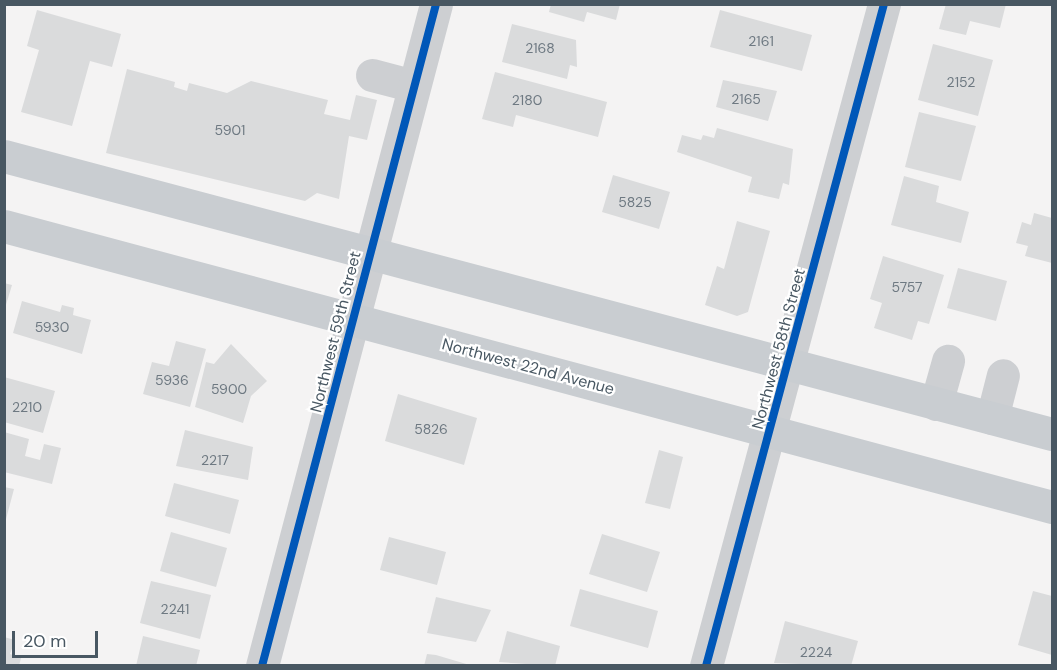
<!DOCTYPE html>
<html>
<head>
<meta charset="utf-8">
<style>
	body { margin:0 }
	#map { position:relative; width:1057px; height:670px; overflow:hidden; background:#f4f3f3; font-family:"DM Sans",sans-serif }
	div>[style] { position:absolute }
	.building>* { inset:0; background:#dadbdc }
	.minor>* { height:33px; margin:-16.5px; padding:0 16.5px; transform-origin:16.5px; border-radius:16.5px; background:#cdcfd2 }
	.major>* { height:33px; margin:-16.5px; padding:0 16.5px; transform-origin:16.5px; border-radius:16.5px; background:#c9cdd1 }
	.cycleway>* { height:8px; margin:-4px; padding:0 4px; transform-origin:4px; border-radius:4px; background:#0057b8 }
	span { translate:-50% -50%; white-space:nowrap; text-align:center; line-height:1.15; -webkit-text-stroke:4.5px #fff; paint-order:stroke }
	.number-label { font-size:14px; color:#6e7982 }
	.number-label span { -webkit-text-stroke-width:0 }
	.street-label { font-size:16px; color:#485762 }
	.frame { position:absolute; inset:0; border:6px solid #485762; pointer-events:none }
	.scale { position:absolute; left:12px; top:631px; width:86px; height:27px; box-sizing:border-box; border:3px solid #485762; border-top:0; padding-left:8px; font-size:18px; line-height:21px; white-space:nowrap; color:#485762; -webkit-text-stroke:4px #fff; paint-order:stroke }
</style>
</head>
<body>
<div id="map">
	<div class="building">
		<i style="clip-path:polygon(551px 4px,620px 4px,616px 20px,587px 12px,584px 22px,549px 12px)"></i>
		<i style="clip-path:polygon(946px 4px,1006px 4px,1000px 28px,970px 21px,966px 35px,939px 29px)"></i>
		<i style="clip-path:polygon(37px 10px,121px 34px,112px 67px,90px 61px,72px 126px,21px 112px,39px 50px,27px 46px)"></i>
		<i style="clip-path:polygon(720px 10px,812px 35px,802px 71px,710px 47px)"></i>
		<i style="clip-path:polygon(512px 24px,576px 40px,577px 67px,570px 65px,567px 79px,502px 62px)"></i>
		<i style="clip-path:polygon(933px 44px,993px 60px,978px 116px,918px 100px)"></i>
		<i style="clip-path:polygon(127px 69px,175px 82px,174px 87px,187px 91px,189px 83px,227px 93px,251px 81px,328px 100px,324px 114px,350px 120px,356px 95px,377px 100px,367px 140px,349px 136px,339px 199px,317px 193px,305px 201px,106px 153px)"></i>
		<i style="clip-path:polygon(495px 72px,607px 102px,598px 137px,516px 115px,513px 127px,482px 119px)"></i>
		<i style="clip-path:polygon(723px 80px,777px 91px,768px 121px,716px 107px)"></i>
		<i style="clip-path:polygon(919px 112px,976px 126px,961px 181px,905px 167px)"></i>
		<i style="clip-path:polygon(717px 128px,793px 149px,789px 185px,783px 183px,779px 199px,748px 192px,752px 177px,677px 152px,682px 135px,701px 140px,703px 135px,714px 138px)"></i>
		<i style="clip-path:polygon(613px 175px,670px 192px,659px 229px,602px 212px)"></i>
		<i style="clip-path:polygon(904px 176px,939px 186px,936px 202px,969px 212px,961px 243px,891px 225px)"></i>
		<i style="clip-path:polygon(1034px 213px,1052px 218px,1052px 263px,1025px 256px,1028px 246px,1016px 243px,1022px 222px,1031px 225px)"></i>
		<i style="clip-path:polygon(737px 221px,770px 231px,748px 312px,737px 316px,705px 305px,717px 266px,724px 269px)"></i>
		<i style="clip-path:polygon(883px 256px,944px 275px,929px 324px,918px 321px,912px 340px,874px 328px,882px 303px,870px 299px)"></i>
		<i style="clip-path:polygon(958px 268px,1007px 281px,996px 321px,947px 308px)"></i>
		<i style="clip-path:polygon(4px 283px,12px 285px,5px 308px,4px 308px)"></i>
		<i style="clip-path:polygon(22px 301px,60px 312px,62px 305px,74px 308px,73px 315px,91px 320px,82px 354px,13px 333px)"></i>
		<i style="clip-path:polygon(176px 341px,206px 349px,190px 407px,143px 394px,152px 362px,169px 366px)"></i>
		<i style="clip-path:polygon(231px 344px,267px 381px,251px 396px,243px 423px,195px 407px,206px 362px,214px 364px)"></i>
		<i style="clip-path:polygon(4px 377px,55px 391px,43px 433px,4px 422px)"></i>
		<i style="clip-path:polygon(398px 394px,477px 418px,464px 465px,385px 441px)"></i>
		<i style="clip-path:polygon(185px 430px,253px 447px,248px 480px,176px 466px)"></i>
		<i style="clip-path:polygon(4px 432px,29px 439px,25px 456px,40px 460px,44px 444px,61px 448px,52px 484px,4px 472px)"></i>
		<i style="clip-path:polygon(659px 450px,683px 457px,670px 509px,645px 503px)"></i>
		<i style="clip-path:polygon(174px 483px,239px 500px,230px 534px,165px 516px)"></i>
		<i style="clip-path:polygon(4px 487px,14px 489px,5px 523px,4px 523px)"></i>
		<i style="clip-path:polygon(171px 532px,227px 548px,216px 587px,160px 571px)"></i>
		<i style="clip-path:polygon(602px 534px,660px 552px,647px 592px,589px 574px)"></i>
		<i style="clip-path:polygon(389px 537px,446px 552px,437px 585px,380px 570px)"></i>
		<i style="clip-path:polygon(151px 581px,211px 595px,200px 639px,140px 623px)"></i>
		<i style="clip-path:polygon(580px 589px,658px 611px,648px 648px,570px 626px)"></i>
		<i style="clip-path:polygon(1033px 591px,1052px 596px,1052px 655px,1018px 645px)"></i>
		<i style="clip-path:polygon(436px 597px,491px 610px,476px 642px,427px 633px)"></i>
		<i style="clip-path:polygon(785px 621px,858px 641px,851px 666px,774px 663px)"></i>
		<i style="clip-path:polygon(507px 631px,560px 646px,555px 666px,499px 662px)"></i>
		<i style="clip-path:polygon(143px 636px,200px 650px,196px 666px,136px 666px)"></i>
		<i style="clip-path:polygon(4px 637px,15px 640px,10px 654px,21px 658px,19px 666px,4px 666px)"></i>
		<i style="clip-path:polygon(427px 654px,436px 655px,473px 666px,424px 666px)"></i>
	</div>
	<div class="minor">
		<i style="left:372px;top:75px;width:43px;rotate:14.7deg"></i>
		<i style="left:936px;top:404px;width:45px;rotate:-74.4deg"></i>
		<i style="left:992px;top:418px;width:44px;rotate:-75.7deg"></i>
		<i style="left:262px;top:666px;width:684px;rotate:-75.27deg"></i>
		<i style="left:706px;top:666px;width:686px;rotate:-74.95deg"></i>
	</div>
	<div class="major">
		<i style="left:4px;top:156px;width:1084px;rotate:14.86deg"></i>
		<i style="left:4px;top:226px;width:1085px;rotate:15.01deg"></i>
	</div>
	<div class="cycleway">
		<i style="left:262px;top:666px;width:684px;rotate:-75.27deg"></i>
		<i style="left:706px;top:666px;width:686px;rotate:-74.95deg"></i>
	</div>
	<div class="number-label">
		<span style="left:761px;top:41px">2161</span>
		<span style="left:540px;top:48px">2168</span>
		<span style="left:961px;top:82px">2152</span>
		<span style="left:746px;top:99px">2165</span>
		<span style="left:527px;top:100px">2180</span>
		<span style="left:230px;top:130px">5901</span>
		<span style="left:635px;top:202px">5825</span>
		<span style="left:907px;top:287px">5757</span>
		<span style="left:52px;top:327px">5930</span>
		<span style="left:172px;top:380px">5936</span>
		<span style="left:229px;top:389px">5900</span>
		<span style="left:27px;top:407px">2210</span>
		<span style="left:431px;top:429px">5826</span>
		<span style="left:215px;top:460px">2217</span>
		<span style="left:175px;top:609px">2241</span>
		<span style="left:816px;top:652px">2224</span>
	</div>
	<div class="street-label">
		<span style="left:336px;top:332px;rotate:-76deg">Northwest 59th Street</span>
		<span style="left:779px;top:349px;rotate:-75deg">Northwest 58th Street</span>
		<span style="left:528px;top:367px;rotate:15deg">Northwest 22nd Avenue</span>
	</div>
	<div class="frame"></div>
	<div class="scale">20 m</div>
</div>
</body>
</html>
